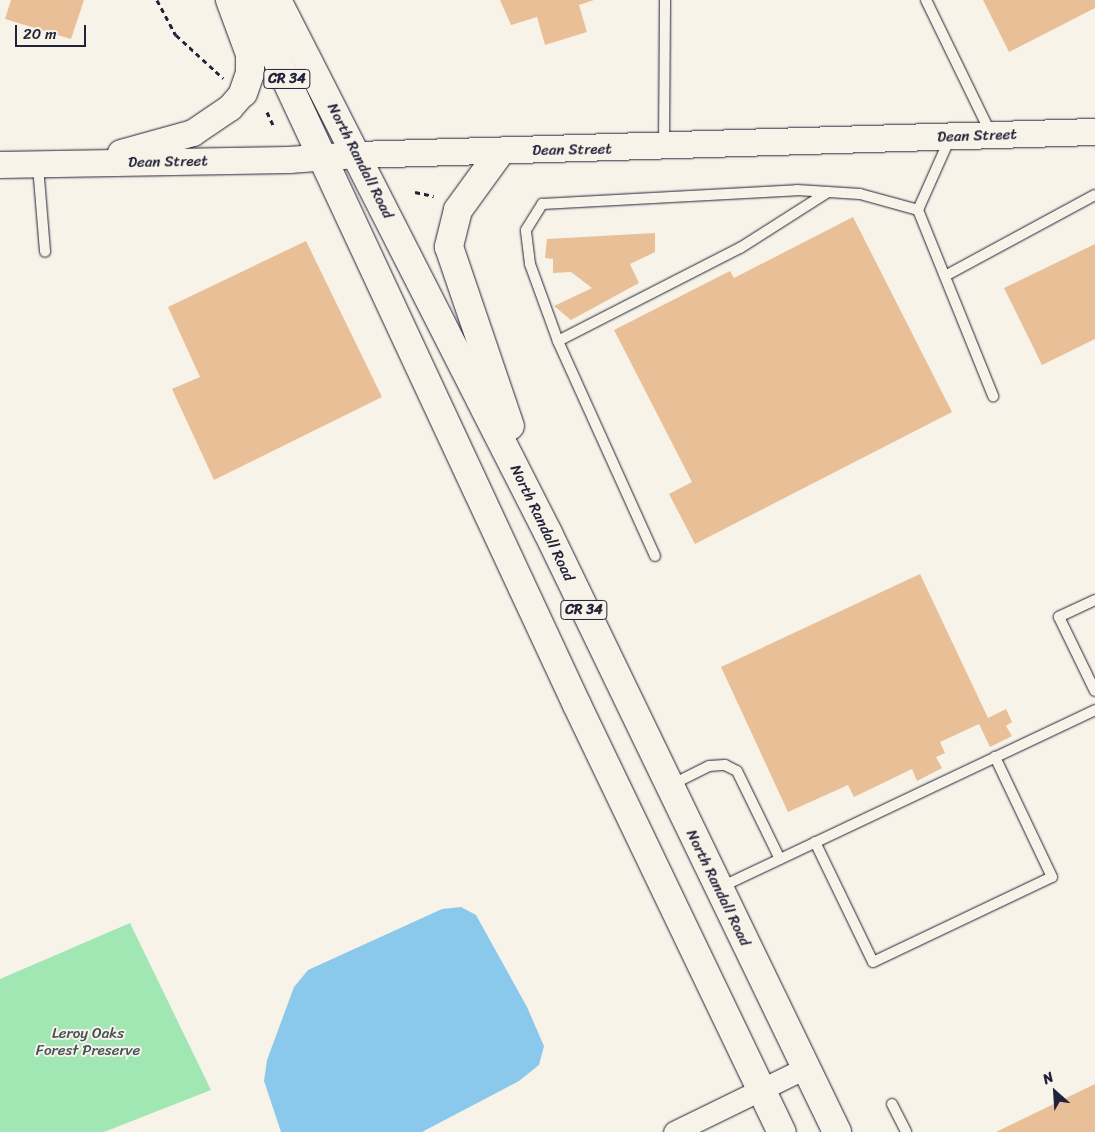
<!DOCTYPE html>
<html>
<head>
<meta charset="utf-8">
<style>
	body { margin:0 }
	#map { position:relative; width:1095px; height:1132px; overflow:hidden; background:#f7f3e8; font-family:Sriracha,sans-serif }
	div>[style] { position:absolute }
	.green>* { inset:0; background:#a1e7b4 }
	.water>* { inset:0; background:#8bc9ec }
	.building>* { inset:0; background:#e9bf98 }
	.path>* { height:3px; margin-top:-1.5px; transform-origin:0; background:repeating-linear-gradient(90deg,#22223b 0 5px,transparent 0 9px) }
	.roads { filter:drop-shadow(0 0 1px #22223b) drop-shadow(0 0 1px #22223b) }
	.service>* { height:10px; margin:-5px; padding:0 5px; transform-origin:5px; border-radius:5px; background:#f7f3e8 }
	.minor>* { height:21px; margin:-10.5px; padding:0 10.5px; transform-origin:10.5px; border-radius:10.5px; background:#f7f3e8 }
	.tertiary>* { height:26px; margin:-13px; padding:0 13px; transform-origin:13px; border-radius:13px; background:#f7f3e8 }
	.primary>* { height:28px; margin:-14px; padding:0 14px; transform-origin:14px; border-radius:14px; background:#f7f3e8 }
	span { translate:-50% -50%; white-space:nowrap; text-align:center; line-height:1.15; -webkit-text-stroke:4px #f7f3e8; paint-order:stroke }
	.shield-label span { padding:1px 4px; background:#f7f3e8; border:1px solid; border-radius:4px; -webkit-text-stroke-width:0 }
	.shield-label { font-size:14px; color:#22223b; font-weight:700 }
	.street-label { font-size:15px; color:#22223b }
	.park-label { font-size:15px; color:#425359 }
	.north { position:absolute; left:1030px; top:1067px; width:50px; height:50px; -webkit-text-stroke:4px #f7f3e8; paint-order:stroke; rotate:334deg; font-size:14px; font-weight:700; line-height:20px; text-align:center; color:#22223b }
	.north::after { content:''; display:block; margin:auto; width:18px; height:22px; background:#22223b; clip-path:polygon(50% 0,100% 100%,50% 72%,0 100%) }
	.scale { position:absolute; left:15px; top:25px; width:71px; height:22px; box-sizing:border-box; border:2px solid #22223b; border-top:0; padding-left:6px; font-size:15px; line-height:18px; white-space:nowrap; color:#22223b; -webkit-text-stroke:4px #f7f3e8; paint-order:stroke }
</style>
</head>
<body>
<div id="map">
	<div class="green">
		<i style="clip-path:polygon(130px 923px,211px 1090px,104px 1132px,0 1132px,0 979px)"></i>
	</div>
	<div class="water">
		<i style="clip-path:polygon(461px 907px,476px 915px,527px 1007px,544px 1046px,539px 1065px,519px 1081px,422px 1132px,281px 1132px,264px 1081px,267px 1060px,294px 987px,308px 970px,442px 909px)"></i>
	</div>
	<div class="building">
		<i style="clip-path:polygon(11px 0,84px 0,71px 39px,5px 19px)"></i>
		<i style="clip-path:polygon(500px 0,594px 0,579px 5px,587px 32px,545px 45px,537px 17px,511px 25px)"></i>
		<i style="clip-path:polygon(983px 0,1095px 0,1095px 8px,1009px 52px)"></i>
		<i style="clip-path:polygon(853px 217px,952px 412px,695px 544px,669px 494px,692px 482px,614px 330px,730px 271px,734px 278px)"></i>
		<i style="clip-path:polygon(655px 233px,655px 252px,630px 264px,639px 283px,571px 320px,554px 306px,592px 288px,571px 272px,553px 273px,553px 259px,545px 258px,547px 239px)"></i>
		<i style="clip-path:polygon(306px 241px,382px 397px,214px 480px,172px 389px,200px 377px,168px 307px)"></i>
		<i style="clip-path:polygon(1095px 244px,1095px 339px,1042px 365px,1004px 288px)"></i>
		<i style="clip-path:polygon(920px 574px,988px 718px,1006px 709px,1012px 722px,1006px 726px,1012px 736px,990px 747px,979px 724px,940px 742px,945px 753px,936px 757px,942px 768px,917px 781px,912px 769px,854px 797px,848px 785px,788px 812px,721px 667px)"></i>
		<i style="clip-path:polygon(1095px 1084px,1095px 1132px,996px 1132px)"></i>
	</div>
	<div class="path">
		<i style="left:157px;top:0;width:40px;rotate:62deg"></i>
		<i style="left:176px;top:35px;width:64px;rotate:42.5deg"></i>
		<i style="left:267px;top:112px;width:14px;rotate:65deg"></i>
		<i style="left:415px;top:192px;width:19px;rotate:12deg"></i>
	</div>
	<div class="roads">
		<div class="service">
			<i style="left:926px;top:0;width:149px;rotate:64.1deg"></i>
			<i style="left:950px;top:138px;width:79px;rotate:114deg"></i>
			<i style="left:918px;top:210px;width:201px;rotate:68deg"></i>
			<i style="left:664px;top:146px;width:146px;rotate:-89.6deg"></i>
			<i style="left:38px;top:166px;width:86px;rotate:85.3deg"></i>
			<i style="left:945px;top:276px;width:170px;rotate:-28.4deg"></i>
			<i style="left:558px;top:341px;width:204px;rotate:-27.1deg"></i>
			<i style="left:740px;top:248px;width:104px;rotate:-32.5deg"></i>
			<i style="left:655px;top:556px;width:236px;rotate:-114.3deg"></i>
			<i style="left:558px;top:341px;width:82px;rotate:-110deg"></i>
			<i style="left:530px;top:264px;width:34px;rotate:-97deg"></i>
			<i style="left:526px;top:230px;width:31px;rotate:-58deg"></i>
			<i style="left:542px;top:204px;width:255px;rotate:-3.1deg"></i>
			<i style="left:797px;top:190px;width:63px;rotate:3.6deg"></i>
			<i style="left:860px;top:194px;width:60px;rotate:15.4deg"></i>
			<i style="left:1095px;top:600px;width:40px;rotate:155deg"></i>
			<i style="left:1059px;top:617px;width:82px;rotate:64.1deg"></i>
			<i style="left:671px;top:785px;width:42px;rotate:-26.6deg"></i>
			<i style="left:709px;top:766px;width:16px;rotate:-4deg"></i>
			<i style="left:725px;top:765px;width:13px;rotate:27deg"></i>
			<i style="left:737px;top:771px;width:98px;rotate:64deg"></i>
			<i style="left:815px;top:842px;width:133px;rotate:64.2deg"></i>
			<i style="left:873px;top:962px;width:198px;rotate:-25.4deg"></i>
			<i style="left:1052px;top:877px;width:133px;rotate:-115.4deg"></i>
			<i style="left:721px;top:887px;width:414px;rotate:-25.3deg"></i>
			<i style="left:892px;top:1104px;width:31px;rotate:63deg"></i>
		</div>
		<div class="minor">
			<i style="left:674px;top:1132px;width:146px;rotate:-26deg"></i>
		</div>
		<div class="tertiary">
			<i style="left:121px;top:153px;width:75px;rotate:-15.5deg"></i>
			<i style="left:193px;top:133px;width:45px;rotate:-34deg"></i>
			<i style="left:230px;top:108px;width:20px;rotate:-49deg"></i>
			<i style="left:0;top:165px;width:289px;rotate:-1deg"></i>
			<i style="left:289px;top:160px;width:68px;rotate:-4.2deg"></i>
			<i style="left:357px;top:155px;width:738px;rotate:-1.79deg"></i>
		</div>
		<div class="primary">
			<i style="left:230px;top:0;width:58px;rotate:69.7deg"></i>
			<i style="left:250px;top:54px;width:19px;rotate:90deg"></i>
			<i style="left:250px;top:73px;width:21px;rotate:109deg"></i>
			<i style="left:249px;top:0;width:778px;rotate:65.05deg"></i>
			<i style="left:577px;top:705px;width:474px;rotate:64.4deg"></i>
			<i style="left:277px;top:0;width:598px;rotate:63.05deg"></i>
			<i style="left:548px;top:533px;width:665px;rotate:64.24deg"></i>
			<i style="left:500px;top:152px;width:72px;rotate:125.9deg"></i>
			<i style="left:458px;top:210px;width:38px;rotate:104deg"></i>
			<i style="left:449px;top:247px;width:189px;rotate:71.2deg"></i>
		</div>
	</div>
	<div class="shield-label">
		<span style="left:287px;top:79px">CR 34</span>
		<span style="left:584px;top:610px">CR 34</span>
	</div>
	<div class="street-label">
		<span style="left:977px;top:136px;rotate:-2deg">Dean Street</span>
		<span style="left:572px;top:150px;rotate:-1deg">Dean Street</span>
		<span style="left:360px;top:161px;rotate:63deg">North Randall Road</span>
		<span style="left:168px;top:162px;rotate:-1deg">Dean Street</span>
		<span style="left:542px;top:523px;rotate:64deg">North Randall Road</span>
		<span style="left:718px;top:888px;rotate:64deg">North Randall Road</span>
	</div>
	<div class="park-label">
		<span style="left:88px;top:1042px">Leroy Oaks<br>Forest Preserve</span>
	</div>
	<div class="north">N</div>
	<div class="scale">20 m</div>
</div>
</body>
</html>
